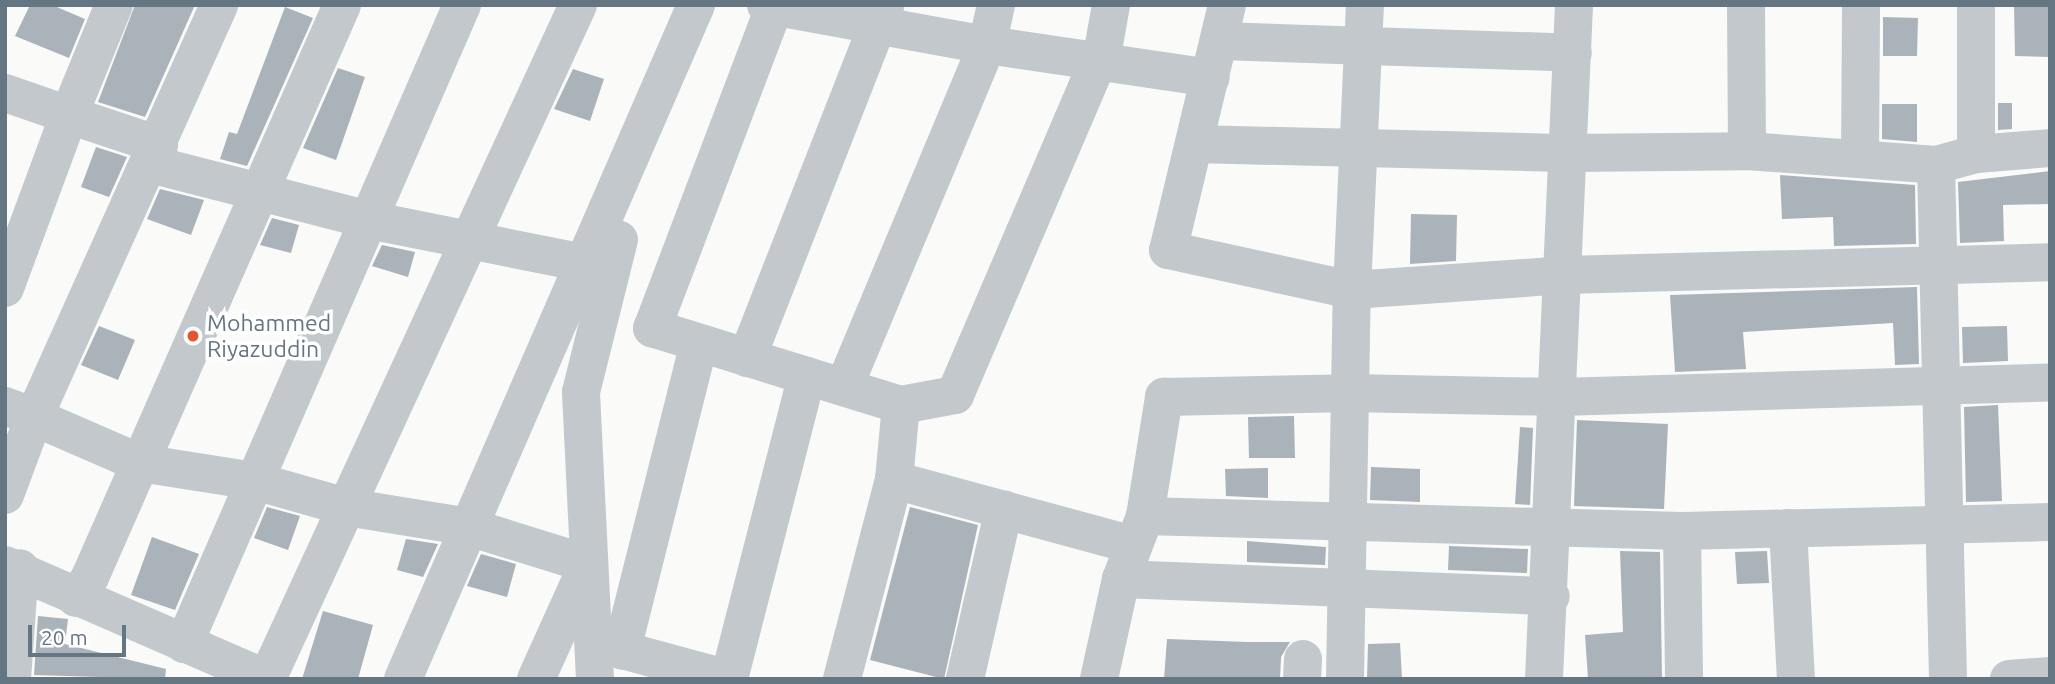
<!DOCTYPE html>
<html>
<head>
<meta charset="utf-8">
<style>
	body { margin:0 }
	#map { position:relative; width:2055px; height:684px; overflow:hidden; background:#fafaf8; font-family:Ubuntu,sans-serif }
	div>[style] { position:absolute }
	.building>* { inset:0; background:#aab3b9 }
	.minor>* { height:38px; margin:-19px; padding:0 19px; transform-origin:19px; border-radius:19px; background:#c3c8cc }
	.dots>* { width:19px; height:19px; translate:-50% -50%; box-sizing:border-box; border:4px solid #fff; border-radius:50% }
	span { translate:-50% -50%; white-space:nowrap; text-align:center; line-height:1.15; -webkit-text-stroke:7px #fff; paint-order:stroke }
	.poi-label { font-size:23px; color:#657683 }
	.left { translate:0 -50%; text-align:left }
	.frame { position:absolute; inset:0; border:7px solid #657683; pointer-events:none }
	.scale { position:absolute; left:28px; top:625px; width:98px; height:32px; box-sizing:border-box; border:4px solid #657683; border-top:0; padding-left:9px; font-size:21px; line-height:24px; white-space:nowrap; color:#657683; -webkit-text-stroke:5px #fff; paint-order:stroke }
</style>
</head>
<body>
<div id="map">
	<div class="building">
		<i style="clip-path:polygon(30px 5px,52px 5px,85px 19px,69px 58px,15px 36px)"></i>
		<i style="clip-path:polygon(135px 5px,195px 5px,145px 117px,98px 102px)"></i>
		<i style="clip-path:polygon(2014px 5px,2050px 5px,2050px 57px,2015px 56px)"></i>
		<i style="clip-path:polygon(285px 7px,313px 18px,247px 166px,220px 159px,229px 132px,237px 134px)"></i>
		<i style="clip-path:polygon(1883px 17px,1918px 18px,1917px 56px,1883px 56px)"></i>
		<i style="clip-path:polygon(338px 68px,365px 77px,336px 160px,303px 148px)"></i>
		<i style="clip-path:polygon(573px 69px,604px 79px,590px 121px,554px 109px)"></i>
		<i style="clip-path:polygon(1998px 103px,2012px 103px,2012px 129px,1998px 130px)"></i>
		<i style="clip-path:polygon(1882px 104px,1917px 104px,1917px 142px,1882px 139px)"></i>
		<i style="clip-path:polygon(96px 147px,127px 157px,109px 197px,81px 187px)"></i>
		<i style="clip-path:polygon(2050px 171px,2050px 204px,2003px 205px,2004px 241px,1960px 243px,1958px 182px)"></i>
		<i style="clip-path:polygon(1780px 175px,1915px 185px,1916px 244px,1834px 246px,1833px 217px,1782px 219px)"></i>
		<i style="clip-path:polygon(160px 189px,204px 200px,191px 235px,147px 219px)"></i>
		<i style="clip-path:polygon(1411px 214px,1457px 215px,1456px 261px,1410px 264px)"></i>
		<i style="clip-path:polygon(272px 218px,299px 225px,291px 253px,260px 245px)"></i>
		<i style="clip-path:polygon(382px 245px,415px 252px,408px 277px,372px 266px)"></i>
		<i style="clip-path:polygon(1917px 287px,1919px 364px,1895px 365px,1893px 323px,1743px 332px,1746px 369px,1675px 372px,1670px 295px)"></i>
		<i style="clip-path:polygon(99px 326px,135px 340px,118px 380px,81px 365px)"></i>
		<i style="clip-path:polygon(2007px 326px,2008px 361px,1963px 363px,1962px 327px)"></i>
		<i style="clip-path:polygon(1998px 405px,2002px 501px,1966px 502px,1964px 407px)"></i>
		<i style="clip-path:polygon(1294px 416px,1295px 458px,1249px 458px,1248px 417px)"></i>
		<i style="clip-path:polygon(1577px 420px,1668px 424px,1664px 509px,1574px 506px)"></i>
		<i style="clip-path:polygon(1520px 427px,1533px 428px,1530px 505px,1515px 504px)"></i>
		<i style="clip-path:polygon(1371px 467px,1420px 469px,1420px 502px,1370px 500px)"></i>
		<i style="clip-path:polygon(1268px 468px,1268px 498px,1226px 496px,1225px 469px)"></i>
		<i style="clip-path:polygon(267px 507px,300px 516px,288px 550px,254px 538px)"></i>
		<i style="clip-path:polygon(910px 507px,978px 525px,944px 679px,870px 660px)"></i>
		<i style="clip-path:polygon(152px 537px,199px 554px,175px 610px,131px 595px)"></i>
		<i style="clip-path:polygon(406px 539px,438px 544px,423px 577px,397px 570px)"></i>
		<i style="clip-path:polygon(1247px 541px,1326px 547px,1325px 565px,1247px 562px)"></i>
		<i style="clip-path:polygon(1449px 546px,1528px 549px,1527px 573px,1448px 570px)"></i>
		<i style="clip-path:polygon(1620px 551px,1660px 552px,1662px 679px,1588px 679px,1585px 635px,1623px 632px)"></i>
		<i style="clip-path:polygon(1767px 551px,1769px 583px,1737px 584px,1735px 552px)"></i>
		<i style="clip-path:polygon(481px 554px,516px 564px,507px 597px,467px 586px)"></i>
		<i style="clip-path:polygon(323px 611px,373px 625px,358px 679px,302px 679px)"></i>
		<i style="clip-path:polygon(38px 616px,68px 619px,65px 644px,166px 669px,165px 679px,34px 675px)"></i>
		<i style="clip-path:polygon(1167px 639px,1248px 642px,1290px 642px,1281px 657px,1280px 679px,1164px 679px)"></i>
		<i style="clip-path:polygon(1400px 643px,1402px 679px,1367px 679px,1368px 644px)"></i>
	</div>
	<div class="minor">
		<i style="left:766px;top:5px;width:225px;rotate:10.3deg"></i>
		<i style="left:987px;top:45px;width:41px;rotate:-77.3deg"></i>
		<i style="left:775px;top:5px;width:346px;rotate:110.8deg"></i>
		<i style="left:652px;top:328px;width:261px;rotate:17.2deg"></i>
		<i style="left:901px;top:405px;width:55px;rotate:-10.5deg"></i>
		<i style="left:955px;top:395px;width:375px;rotate:-66.8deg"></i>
		<i style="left:1103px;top:50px;width:46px;rotate:-79.9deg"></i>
		<i style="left:1227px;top:5px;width:252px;rotate:103.5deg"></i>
		<i style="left:1168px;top:250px;width:188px;rotate:12.3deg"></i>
		<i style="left:1352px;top:290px;width:213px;rotate:-4deg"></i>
		<i style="left:1564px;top:275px;width:486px;rotate:-1.5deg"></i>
		<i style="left:1746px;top:5px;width:146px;rotate:89.6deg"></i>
		<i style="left:1220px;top:41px;width:353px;rotate:1.9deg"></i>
		<i style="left:5px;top:93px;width:68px;rotate:19deg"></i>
		<i style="left:69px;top:115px;width:119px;rotate:-67.8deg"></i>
		<i style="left:1194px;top:144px;width:375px;rotate:1.4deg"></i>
		<i style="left:1569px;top:153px;width:178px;rotate:-0.6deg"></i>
		<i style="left:1747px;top:151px;width:190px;rotate:4.2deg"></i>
		<i style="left:1936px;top:165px;width:41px;rotate:-15.4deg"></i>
		<i style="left:1976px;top:154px;width:74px;rotate:-4.6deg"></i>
		<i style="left:1976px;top:154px;width:149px;rotate:-90deg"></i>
		<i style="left:1860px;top:157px;width:152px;rotate:-89.6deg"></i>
		<i style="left:150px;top:164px;width:226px;rotate:14.3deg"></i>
		<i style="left:369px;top:220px;width:219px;rotate:11.3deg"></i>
		<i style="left:1936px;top:165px;width:514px;rotate:88.66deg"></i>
		<i style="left:5px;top:288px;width:184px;rotate:-69.7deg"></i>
		<i style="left:69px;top:115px;width:95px;rotate:18.4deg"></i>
		<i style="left:699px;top:343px;width:317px;rotate:104.1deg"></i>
		<i style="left:622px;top:650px;width:111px;rotate:15.2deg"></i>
		<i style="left:747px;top:358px;width:379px;rotate:-68.6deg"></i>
		<i style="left:844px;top:387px;width:371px;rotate:-67.3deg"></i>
		<i style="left:987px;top:45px;width:226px;rotate:8.4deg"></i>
		<i style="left:5px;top:406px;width:31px;rotate:21deg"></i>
		<i style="left:34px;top:417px;width:452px;rotate:-65.8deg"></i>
		<i style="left:894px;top:480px;width:248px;rotate:15.2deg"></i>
		<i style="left:5px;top:495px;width:83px;rotate:-69.6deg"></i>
		<i style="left:34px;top:417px;width:116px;rotate:23.5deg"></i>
		<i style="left:140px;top:463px;width:116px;rotate:8.9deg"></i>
		<i style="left:255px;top:481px;width:95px;rotate:15.9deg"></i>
		<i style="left:346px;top:507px;width:125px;rotate:9.2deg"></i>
		<i style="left:469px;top:527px;width:125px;rotate:17.3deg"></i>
		<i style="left:588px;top:564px;width:126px;rotate:114.3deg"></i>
		<i style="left:1145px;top:516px;width:537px;rotate:1.6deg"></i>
		<i style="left:1682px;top:531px;width:368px;rotate:-1.4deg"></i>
		<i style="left:1788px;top:528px;width:151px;rotate:87deg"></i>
		<i style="left:1682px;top:531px;width:148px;rotate:89.2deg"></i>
		<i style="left:5px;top:565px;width:286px;rotate:23.5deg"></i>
		<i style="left:1121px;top:579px;width:430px;rotate:2.3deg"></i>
		<i style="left:76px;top:598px;width:25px;rotate:-56deg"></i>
		<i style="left:90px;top:577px;width:625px;rotate:-66.22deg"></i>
		<i style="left:184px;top:644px;width:697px;rotate:-66.49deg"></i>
		<i style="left:12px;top:679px;width:111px;rotate:-85.9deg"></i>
		<i style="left:267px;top:679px;width:742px;rotate:-65.23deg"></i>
		<i style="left:403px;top:679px;width:735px;rotate:-66.5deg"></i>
		<i style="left:595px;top:679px;width:287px;rotate:-92.8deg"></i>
		<i style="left:581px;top:392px;width:157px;rotate:-76deg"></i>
		<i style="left:729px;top:679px;width:313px;rotate:-75.6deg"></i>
		<i style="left:842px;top:679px;width:206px;rotate:-75.4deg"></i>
		<i style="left:894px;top:480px;width:75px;rotate:-84.7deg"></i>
		<i style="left:965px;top:679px;width:174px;rotate:-77.1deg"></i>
		<i style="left:1099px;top:679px;width:102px;rotate:-77.6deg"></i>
		<i style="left:1121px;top:579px;width:67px;rotate:-69.1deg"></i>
		<i style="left:1145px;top:516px;width:121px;rotate:-80.9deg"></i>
		<i style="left:1164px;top:397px;width:185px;rotate:-1.2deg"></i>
		<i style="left:1349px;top:393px;width:210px;rotate:1.1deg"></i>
		<i style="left:1559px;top:397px;width:491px;rotate:-1.7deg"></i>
		<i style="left:1302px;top:679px;width:20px;rotate:-87deg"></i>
		<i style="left:1345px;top:679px;width:389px;rotate:-89deg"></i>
		<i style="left:1352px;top:290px;width:285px;rotate:-87.4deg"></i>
		<i style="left:1544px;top:679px;width:675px;rotate:-87.45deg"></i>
		<i style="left:2009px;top:679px;width:41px;rotate:-4.2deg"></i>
	</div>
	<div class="dots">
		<i style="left:193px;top:336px;background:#e4572e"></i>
	</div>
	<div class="poi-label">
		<span class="left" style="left:207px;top:336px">Mohammed<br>Riyazuddin</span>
	</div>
	<div class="frame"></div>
	<div class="scale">20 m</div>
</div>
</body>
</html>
